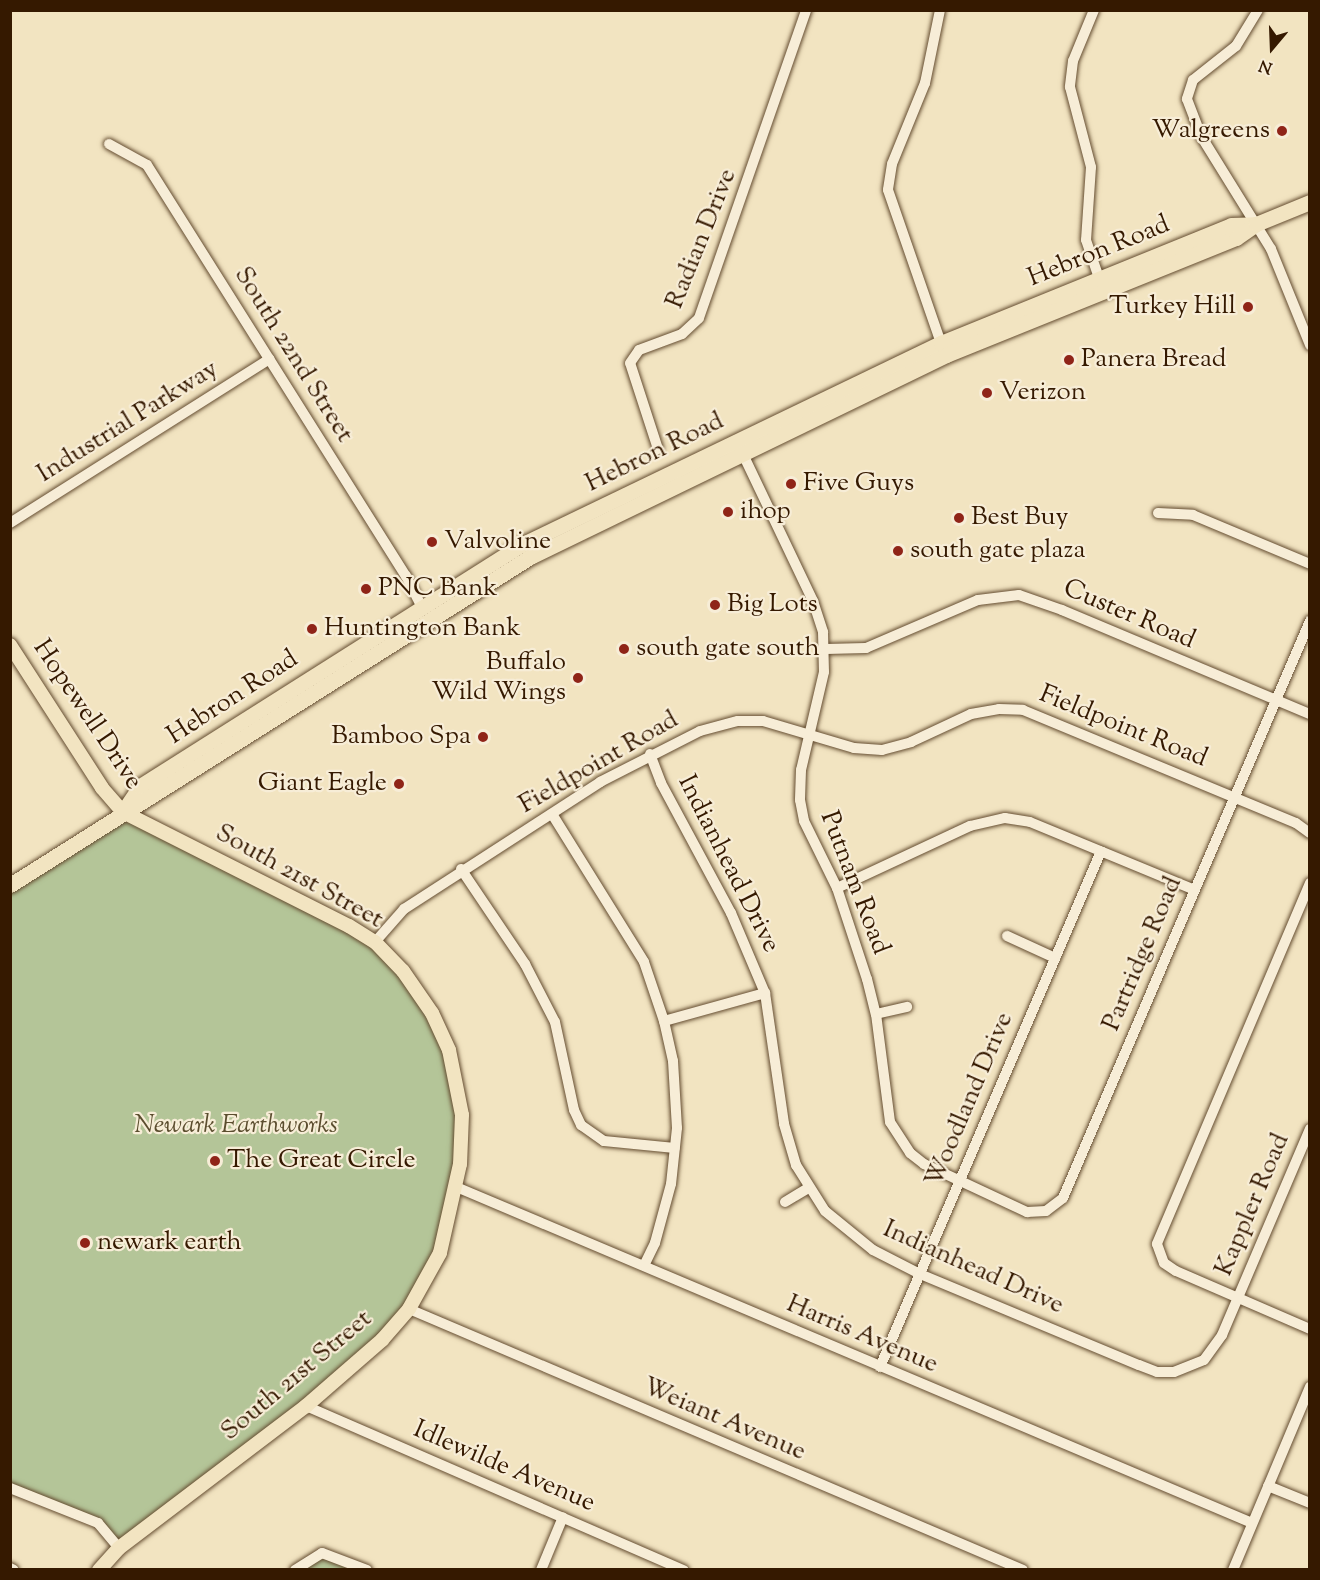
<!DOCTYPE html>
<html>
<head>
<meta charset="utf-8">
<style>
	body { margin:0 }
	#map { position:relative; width:1320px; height:1580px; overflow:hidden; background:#f2e4c1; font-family:"Sorts Mill Goudy",serif }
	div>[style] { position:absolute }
	.green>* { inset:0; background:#b4c598 }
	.roads { filter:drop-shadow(0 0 2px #644c30) drop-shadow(0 0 2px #644c30) }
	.minor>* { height:10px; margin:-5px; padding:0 5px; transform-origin:5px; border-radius:5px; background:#f7edd7 }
	.major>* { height:14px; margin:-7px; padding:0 7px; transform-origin:7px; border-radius:7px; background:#f2e4c1 }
	.highway>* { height:15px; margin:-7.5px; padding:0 7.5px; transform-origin:7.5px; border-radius:7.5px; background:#f2e4c1 }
	.dots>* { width:16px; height:16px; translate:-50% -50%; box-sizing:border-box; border:3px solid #f7edd7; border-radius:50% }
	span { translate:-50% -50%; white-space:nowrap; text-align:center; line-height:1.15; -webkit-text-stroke:4.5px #f7edd7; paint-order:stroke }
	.poi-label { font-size:26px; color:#351900 }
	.right { translate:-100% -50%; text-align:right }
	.left { translate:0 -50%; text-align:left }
	.street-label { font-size:26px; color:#351900 }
	.park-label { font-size:26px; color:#5b4d2e; font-style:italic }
	.frame { position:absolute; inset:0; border:12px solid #351900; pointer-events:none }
	.north { position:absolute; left:1242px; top:18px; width:60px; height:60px; -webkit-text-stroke:4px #f7edd7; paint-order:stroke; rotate:199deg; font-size:16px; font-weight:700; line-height:24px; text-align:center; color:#351900 }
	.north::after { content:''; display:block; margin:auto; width:21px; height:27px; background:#351900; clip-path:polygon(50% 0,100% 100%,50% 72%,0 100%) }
</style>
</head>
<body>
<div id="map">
	<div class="green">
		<i style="clip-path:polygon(123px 812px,375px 942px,432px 1013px,462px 1115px,440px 1253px,379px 1342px,119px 1548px,98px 1523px,11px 1488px,11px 885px)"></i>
		<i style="clip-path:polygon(320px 1557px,349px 1569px,305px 1570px)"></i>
	</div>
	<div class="roads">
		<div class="minor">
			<i style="left:940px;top:10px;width:75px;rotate:101.6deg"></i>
			<i style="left:925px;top:83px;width:87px;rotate:112.2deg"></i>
			<i style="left:892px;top:164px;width:26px;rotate:99deg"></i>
			<i style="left:888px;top:190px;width:162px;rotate:70.9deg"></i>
			<i style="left:1094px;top:10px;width:55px;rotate:112.4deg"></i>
			<i style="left:1073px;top:61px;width:26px;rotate:97deg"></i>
			<i style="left:1070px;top:87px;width:83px;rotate:75.3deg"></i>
			<i style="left:1091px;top:167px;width:73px;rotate:93.9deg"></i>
			<i style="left:1086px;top:240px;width:40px;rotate:71.1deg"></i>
			<i style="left:1258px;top:10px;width:42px;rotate:121.4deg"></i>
			<i style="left:1236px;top:46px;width:55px;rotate:141.7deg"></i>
			<i style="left:1193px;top:80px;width:20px;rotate:108deg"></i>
			<i style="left:1187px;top:99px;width:40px;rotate:69deg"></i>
			<i style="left:1201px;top:136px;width:133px;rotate:58.2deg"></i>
			<i style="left:1271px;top:249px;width:104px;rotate:67.9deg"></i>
			<i style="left:109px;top:144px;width:43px;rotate:28.9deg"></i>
			<i style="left:147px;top:165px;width:486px;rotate:57.8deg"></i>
			<i style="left:406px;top:576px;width:35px;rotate:63deg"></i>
			<i style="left:740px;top:448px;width:170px;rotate:64.5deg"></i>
			<i style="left:813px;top:601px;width:33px;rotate:72deg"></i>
			<i style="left:823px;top:632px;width:40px;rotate:88.6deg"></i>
			<i style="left:824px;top:672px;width:101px;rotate:103.2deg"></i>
			<i style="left:801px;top:770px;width:30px;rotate:92deg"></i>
			<i style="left:800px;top:800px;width:21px;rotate:79deg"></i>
			<i style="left:804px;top:821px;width:75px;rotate:63.8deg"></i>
			<i style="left:837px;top:888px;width:96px;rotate:71.8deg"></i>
			<i style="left:867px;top:979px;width:36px;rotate:76deg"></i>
			<i style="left:876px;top:1014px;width:109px;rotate:82.6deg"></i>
			<i style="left:890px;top:1122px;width:37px;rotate:57deg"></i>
			<i style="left:910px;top:1153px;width:18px;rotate:38deg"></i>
			<i style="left:924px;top:1164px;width:114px;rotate:25deg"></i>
			<i style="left:1027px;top:1212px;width:19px;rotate:-3deg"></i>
			<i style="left:1046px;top:1211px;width:21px;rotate:-37deg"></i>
			<i style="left:1063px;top:1198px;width:628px;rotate:-66.83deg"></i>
			<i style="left:658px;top:449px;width:90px;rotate:-108deg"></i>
			<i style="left:630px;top:363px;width:16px;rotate:-55deg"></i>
			<i style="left:639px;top:350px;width:46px;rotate:-20.4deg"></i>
			<i style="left:682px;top:334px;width:23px;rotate:-43deg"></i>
			<i style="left:699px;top:318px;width:326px;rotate:-70.8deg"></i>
			<i style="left:1158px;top:513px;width:35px;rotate:3deg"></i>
			<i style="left:1193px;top:515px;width:127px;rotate:22.7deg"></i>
			<i style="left:10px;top:523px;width:307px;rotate:-32.3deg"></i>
			<i style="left:826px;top:649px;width:40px;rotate:-1.4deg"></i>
			<i style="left:866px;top:648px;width:122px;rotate:-23.2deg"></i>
			<i style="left:978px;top:600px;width:41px;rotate:-7deg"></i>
			<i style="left:1019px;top:595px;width:46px;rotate:19.2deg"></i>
			<i style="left:1062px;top:610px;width:269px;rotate:22.8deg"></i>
			<i style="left:650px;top:754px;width:31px;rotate:69deg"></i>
			<i style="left:661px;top:783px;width:148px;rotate:61.7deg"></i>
			<i style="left:731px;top:913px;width:87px;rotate:67deg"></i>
			<i style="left:765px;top:993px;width:132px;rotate:81.7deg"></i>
			<i style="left:784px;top:1124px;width:43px;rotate:73.7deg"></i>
			<i style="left:796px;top:1165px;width:54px;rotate:57.8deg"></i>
			<i style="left:825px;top:1211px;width:62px;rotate:39.1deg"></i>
			<i style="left:873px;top:1250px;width:53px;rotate:27.1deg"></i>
			<i style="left:920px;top:1274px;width:237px;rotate:22.6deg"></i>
			<i style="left:1139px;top:1365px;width:19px;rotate:21deg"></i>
			<i style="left:1157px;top:1372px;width:17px"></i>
			<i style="left:1174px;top:1372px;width:32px;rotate:-22deg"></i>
			<i style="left:1204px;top:1360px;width:31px;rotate:-54deg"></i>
			<i style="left:1222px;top:1335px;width:224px;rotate:-66.9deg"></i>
			<i style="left:552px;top:814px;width:174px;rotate:58.1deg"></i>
			<i style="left:644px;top:962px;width:62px;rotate:71.3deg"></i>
			<i style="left:664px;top:1021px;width:41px;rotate:77.3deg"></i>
			<i style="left:673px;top:1061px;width:67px;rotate:86.6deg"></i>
			<i style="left:677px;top:1128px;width:56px;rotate:96.1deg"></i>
			<i style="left:671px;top:1184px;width:61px;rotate:105.2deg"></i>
			<i style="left:655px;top:1243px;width:25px;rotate:116deg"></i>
			<i style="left:461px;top:869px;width:115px;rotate:56deg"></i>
			<i style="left:525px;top:964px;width:65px;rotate:62.7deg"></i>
			<i style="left:555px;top:1022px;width:90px;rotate:77.8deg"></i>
			<i style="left:574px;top:1110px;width:17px;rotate:65deg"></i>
			<i style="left:581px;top:1125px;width:28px;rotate:35deg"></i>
			<i style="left:604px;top:1141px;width:71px;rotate:5.6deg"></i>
			<i style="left:1310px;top:883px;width:392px;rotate:113deg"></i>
			<i style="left:1157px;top:1244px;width:20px;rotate:70deg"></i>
			<i style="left:1164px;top:1263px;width:14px;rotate:34deg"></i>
			<i style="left:1176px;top:1271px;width:146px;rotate:23.4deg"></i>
			<i style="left:837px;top:888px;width:147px;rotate:-25deg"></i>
			<i style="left:970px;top:826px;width:36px;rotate:-13deg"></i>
			<i style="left:1005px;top:818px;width:25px;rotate:9deg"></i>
			<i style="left:1030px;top:822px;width:178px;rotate:22.4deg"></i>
			<i style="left:1007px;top:936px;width:53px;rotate:24.6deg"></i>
			<i style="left:375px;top:942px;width:44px;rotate:-48.7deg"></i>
			<i style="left:404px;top:909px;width:234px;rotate:-32.9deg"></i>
			<i style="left:600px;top:782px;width:112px;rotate:-27deg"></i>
			<i style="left:700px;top:731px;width:39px;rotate:-15deg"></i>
			<i style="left:738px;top:721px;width:25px"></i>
			<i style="left:763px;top:721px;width:95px;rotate:16.5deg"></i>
			<i style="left:854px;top:748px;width:28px;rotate:4deg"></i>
			<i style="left:882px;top:750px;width:30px;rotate:-15deg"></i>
			<i style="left:911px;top:742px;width:66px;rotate:-25deg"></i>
			<i style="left:971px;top:714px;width:28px;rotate:-10deg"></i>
			<i style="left:999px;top:709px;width:24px;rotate:2deg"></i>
			<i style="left:1023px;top:710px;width:295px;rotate:22.5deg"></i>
			<i style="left:1296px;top:823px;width:17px;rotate:36deg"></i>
			<i style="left:876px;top:1014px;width:32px;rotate:-13deg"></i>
			<i style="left:664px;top:1021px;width:105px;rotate:-15.5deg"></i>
			<i style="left:454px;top:1186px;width:866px;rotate:22.89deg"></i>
			<i style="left:785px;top:1202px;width:27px;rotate:-31deg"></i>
			<i style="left:409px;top:1309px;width:667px;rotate:23.03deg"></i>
			<i style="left:880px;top:1367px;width:561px;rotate:-66.81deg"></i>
			<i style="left:306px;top:1406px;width:412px;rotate:23.5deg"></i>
			<i style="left:1268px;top:1486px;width:45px;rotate:22deg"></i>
			<i style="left:10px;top:1488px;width:95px;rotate:21.7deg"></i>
			<i style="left:98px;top:1523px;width:33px;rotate:50deg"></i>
			<i style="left:10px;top:1568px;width:4px;rotate:27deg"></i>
			<i style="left:295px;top:1570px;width:32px;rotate:-32deg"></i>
			<i style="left:322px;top:1553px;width:48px;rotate:20.7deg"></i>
			<i style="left:541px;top:1570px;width:57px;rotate:-67.5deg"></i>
			<i style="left:1233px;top:1570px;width:199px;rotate:-67.2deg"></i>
		</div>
		<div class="major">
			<i style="left:10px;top:645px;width:170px;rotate:57.2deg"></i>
			<i style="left:102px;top:788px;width:32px;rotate:49deg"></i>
			<i style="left:123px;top:812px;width:253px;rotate:26.8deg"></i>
			<i style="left:349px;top:926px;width:31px;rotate:32deg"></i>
			<i style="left:375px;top:942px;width:40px;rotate:46deg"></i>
			<i style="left:403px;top:971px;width:51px;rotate:55.4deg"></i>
			<i style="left:432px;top:1013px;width:41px;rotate:65.3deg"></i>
			<i style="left:449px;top:1050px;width:66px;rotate:78.7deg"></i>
			<i style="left:462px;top:1115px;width:49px;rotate:92.3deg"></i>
			<i style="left:460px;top:1164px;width:91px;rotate:102.7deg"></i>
			<i style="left:440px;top:1253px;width:64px;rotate:119deg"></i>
			<i style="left:409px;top:1309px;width:41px;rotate:131.1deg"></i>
			<i style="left:382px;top:1340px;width:101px;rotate:139deg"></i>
			<i style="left:306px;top:1406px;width:235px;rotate:142.8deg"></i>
			<i style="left:119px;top:1548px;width:30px;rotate:132deg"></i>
		</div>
		<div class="highway">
			<i style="left:124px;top:810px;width:29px;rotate:-56deg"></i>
			<i style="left:140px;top:786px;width:453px;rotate:-32.3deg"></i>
			<i style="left:523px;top:544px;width:464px;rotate:-25.7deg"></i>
			<i style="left:941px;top:343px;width:313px;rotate:-22.1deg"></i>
			<i style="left:1231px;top:225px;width:25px;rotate:-2deg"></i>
			<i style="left:10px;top:885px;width:615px;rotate:-32.24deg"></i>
			<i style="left:530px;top:557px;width:462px;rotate:-25.9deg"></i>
			<i style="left:946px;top:355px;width:313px;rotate:-22deg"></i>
			<i style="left:1236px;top:238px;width:24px;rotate:-35deg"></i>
			<i style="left:1256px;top:224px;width:58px;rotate:-22.2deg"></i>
		</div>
	</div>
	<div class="dots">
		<i style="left:1282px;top:131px;background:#8f2418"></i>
		<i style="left:1248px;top:307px;background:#8f2418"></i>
		<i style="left:1069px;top:360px;background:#8f2418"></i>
		<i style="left:987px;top:393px;background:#8f2418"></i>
		<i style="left:791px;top:484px;background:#8f2418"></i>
		<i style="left:728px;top:512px;background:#8f2418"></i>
		<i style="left:959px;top:518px;background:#8f2418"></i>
		<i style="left:432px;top:542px;background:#8f2418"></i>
		<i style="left:898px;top:551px;background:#8f2418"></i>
		<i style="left:366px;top:589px;background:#8f2418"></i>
		<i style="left:715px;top:605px;background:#8f2418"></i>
		<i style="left:312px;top:629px;background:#8f2418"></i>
		<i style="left:624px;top:649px;background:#8f2418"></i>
		<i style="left:578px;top:678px;background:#8f2418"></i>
		<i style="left:483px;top:737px;background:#8f2418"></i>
		<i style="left:399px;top:784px;background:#8f2418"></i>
		<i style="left:215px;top:1161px;background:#8f2418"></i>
		<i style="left:85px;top:1243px;background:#8f2418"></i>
	</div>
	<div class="poi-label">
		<span class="right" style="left:1270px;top:131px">Walgreens</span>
		<span class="right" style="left:1236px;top:307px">Turkey Hill</span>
		<span class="left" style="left:1081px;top:360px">Panera Bread</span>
		<span class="left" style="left:999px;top:393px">Verizon</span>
		<span class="left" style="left:803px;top:484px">Five Guys</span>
		<span class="left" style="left:740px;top:512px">ihop</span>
		<span class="left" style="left:971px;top:518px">Best Buy</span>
		<span class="left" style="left:444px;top:542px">Valvoline</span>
		<span class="left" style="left:910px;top:551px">south gate plaza</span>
		<span class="left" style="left:378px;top:589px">PNC Bank</span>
		<span class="left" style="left:727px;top:605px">Big Lots</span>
		<span class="left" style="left:324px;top:629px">Huntington Bank</span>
		<span class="left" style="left:636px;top:649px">south gate south</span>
		<span class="right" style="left:566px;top:678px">Buffalo<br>Wild Wings</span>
		<span class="right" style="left:471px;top:737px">Bamboo Spa</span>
		<span class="right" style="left:387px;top:784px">Giant Eagle</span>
		<span class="left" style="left:227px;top:1161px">The Great Circle</span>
		<span class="left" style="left:97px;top:1243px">newark earth</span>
	</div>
	<div class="street-label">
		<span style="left:702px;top:239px;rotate:-68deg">Radian Drive</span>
		<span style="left:1099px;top:252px;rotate:-22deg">Hebron Road</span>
		<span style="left:293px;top:355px;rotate:58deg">South 22nd Street</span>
		<span style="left:128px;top:422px;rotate:-32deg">Industrial Parkway</span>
		<span style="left:655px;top:453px;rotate:-26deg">Hebron Road</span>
		<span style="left:1129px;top:615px;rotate:23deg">Custer Road</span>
		<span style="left:233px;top:698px;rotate:-33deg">Hebron Road</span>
		<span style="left:87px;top:715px;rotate:56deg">Hopewell Drive</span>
		<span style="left:1123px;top:727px;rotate:22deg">Fieldpoint Road</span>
		<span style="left:599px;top:763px;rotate:-30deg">Fieldpoint Road</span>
		<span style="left:728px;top:864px;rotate:63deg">Indianhead Drive</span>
		<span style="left:299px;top:877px;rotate:29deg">South 21st Street</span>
		<span style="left:854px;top:883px;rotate:69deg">Putnam Road</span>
		<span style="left:1143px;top:954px;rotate:-67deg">Partridge Road</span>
		<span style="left:970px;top:1100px;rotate:-67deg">Woodland Drive</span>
		<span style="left:1253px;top:1205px;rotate:-67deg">Kappler Road</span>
		<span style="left:973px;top:1268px;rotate:24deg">Indianhead Drive</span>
		<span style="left:862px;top:1335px;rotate:23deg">Harris Avenue</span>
		<span style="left:297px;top:1376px;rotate:-40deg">South 21st Street</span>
		<span style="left:724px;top:1420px;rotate:23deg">Weiant Avenue</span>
		<span style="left:504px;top:1467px;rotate:23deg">Idlewilde Avenue</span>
	</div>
	<div class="park-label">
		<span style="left:236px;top:1126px">Newark Earthworks</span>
	</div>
	<div class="frame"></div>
	<div class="north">N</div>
</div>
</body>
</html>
